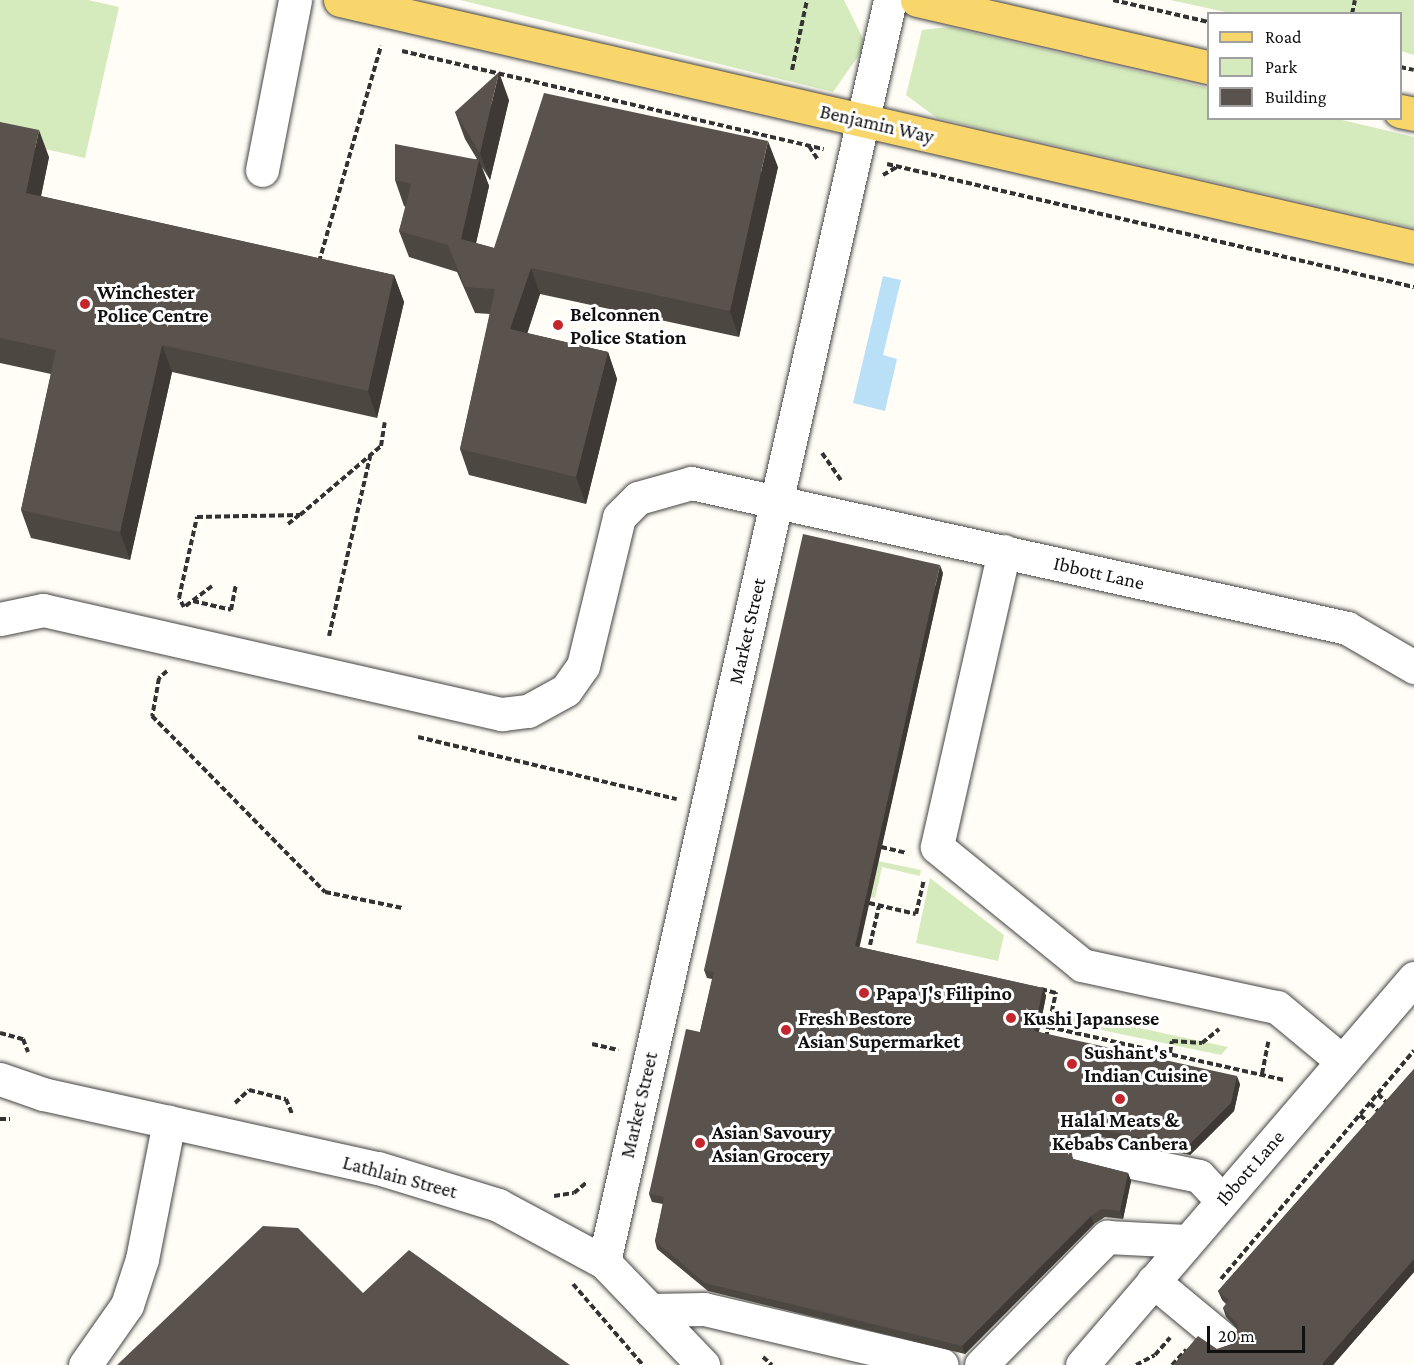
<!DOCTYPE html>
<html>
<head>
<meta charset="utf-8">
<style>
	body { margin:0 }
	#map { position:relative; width:1414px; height:1365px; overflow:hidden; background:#fffdf5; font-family:"Crimson Pro",serif }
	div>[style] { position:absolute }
	.green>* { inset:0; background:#d5ebbd }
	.water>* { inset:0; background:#b9e0f7 }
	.path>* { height:4px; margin-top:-2px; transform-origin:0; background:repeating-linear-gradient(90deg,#333 0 6px,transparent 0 9px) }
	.roads { filter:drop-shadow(0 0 2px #444) drop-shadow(0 0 2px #444) }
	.minor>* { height:33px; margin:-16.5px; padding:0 16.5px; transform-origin:16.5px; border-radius:16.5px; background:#fff }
	.major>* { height:33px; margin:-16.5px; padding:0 16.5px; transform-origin:16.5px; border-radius:16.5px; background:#f9d66b }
	.wall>* { inset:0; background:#4d4742 }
	.shaded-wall>* { inset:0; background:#3f3936 }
	.building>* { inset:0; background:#5a524d }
	.dots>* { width:16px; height:16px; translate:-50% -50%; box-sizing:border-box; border:3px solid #fff; border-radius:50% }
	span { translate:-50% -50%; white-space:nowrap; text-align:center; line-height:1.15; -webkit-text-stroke:6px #fff; paint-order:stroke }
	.street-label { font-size:20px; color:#111 }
	.poi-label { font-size:20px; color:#111; font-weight:700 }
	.left { translate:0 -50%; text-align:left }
	.legend { position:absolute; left:1207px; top:12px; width:195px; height:108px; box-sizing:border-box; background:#fff; border:2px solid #a0a0a0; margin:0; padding:8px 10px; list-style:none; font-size:18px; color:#111 }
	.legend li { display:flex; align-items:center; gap:12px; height:30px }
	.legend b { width:30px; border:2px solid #a0a0a0 }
	.scale { position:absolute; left:1207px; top:1326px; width:98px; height:27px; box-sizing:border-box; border:3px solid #111; border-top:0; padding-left:8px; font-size:18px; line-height:21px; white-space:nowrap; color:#111; -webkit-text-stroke:4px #fff; paint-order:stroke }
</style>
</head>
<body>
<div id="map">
	<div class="green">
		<i style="clip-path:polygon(0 0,88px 0,119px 7px,85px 158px,0 139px)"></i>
		<i style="clip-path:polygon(460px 0,844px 0,866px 45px,833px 92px)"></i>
		<i style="clip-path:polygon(1170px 0,1414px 0,1414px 55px,1401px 51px,1400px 14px,1230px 13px)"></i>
		<i style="clip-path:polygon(949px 27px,1208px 88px,1208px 118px,1338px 119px,1414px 137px,1414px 228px,937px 118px,906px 95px,922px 30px)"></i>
		<i style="clip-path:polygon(878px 861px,921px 870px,920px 876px,882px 867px,875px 898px,870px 897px)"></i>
		<i style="clip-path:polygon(930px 878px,1004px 935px,998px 961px,916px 943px)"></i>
		<i style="clip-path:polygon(1065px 1012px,1228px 1047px,1221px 1055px,1063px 1022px)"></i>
	</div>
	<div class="water">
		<i style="clip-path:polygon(883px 276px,901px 280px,883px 355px,897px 359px,885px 411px,853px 403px)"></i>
	</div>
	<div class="path">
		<i style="left:1113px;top:0;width:98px;rotate:13deg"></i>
		<i style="left:1352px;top:14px;width:14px;rotate:-78deg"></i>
		<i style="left:402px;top:51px;width:433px;rotate:13.1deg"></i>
		<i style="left:1400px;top:67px;width:14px;rotate:12deg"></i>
		<i style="left:792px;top:70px;width:72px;rotate:-77.9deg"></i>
		<i style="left:809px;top:146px;width:17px;rotate:57deg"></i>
		<i style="left:887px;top:164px;width:541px;rotate:13.14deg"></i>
		<i style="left:883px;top:175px;width:16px;rotate:-30deg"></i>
		<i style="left:319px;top:262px;width:225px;rotate:-74deg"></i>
		<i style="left:822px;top:453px;width:33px;rotate:55deg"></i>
		<i style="left:288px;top:524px;width:14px;rotate:-39deg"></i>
		<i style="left:212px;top:586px;width:35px;rotate:143deg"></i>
		<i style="left:184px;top:607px;width:10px;rotate:-119deg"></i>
		<i style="left:179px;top:598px;width:83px;rotate:-77.5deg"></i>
		<i style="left:197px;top:517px;width:103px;rotate:-1.1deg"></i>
		<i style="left:300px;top:515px;width:106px;rotate:-40.4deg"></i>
		<i style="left:381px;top:446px;width:24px;rotate:-81deg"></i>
		<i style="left:193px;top:601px;width:39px;rotate:13deg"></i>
		<i style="left:231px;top:610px;width:25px;rotate:-79deg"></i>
		<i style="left:329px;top:636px;width:184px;rotate:-77.1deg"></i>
		<i style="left:167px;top:671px;width:11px;rotate:139deg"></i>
		<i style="left:159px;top:678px;width:39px;rotate:100deg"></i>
		<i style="left:152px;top:716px;width:247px;rotate:45.5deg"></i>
		<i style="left:325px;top:892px;width:79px;rotate:11.7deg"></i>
		<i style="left:418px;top:737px;width:266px;rotate:13.5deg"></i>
		<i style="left:881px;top:847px;width:26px;rotate:13deg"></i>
		<i style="left:869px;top:903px;width:48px;rotate:13.2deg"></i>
		<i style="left:916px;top:914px;width:35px;rotate:-77deg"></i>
		<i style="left:870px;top:945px;width:40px;rotate:-77deg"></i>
		<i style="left:1041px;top:989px;width:16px;rotate:15deg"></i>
		<i style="left:1049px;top:1027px;width:241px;rotate:12.7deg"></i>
		<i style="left:0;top:1033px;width:24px;rotate:15deg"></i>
		<i style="left:23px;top:1039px;width:14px;rotate:69deg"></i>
		<i style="left:1046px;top:1038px;width:47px;rotate:-77.7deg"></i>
		<i style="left:592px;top:1044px;width:27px;rotate:13deg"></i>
		<i style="left:1170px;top:1053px;width:12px;rotate:-81deg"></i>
		<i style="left:1172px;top:1041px;width:30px;rotate:4deg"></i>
		<i style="left:1202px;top:1043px;width:22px;rotate:-39deg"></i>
		<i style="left:1262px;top:1074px;width:33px;rotate:-79deg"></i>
		<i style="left:1378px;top:1094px;width:14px;rotate:45deg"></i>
		<i style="left:235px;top:1103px;width:19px;rotate:-43deg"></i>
		<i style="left:249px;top:1090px;width:38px;rotate:14deg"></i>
		<i style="left:286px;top:1099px;width:16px;rotate:68deg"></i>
		<i style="left:1370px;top:1103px;width:14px;rotate:45deg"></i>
		<i style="left:1360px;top:1115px;width:13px;rotate:42deg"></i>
		<i style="left:0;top:1119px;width:10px"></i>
		<i style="left:554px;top:1196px;width:20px;rotate:-9deg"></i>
		<i style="left:574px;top:1193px;width:17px;rotate:-40deg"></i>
		<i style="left:1221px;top:1279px;width:299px;rotate:-49.8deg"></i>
		<i style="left:573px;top:1284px;width:107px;rotate:49.2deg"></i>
		<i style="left:763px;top:1357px;width:12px;rotate:42deg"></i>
		<i style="left:1136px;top:1365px;width:21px;rotate:-28deg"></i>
		<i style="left:1155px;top:1355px;width:23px;rotate:-49deg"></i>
		<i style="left:1172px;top:1365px;width:21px;rotate:-47deg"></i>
	</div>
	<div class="roads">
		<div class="minor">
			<i style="left:262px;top:170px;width:173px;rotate:-79deg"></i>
			<i style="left:1004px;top:551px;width:303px;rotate:102.8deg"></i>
			<i style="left:937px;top:847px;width:187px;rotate:39.1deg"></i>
			<i style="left:1082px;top:965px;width:199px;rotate:12.2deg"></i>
			<i style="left:1277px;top:1007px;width:85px;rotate:39.7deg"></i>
			<i style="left:0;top:619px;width:44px;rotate:-11.8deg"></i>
			<i style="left:43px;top:610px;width:471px;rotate:12.8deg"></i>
			<i style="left:502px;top:714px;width:26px;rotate:-7deg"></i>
			<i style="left:528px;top:711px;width:43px;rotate:-28.9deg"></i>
			<i style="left:566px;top:690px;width:29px;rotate:-55deg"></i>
			<i style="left:583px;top:666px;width:153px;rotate:-76.4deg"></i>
			<i style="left:619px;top:517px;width:27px;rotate:-45deg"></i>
			<i style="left:638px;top:498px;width:55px;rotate:-15.8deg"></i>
			<i style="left:691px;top:483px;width:672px;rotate:12.46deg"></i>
			<i style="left:1347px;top:628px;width:78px;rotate:30.2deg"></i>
			<i style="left:0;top:1079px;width:46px;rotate:19.2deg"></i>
			<i style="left:43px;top:1094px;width:343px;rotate:12.5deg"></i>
			<i style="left:378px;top:1168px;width:126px;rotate:17.1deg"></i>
			<i style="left:498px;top:1205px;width:120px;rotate:28.3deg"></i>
			<i style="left:604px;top:1262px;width:143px;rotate:46.1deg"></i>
			<i style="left:1088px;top:1153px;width:113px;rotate:11.7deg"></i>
			<i style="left:1199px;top:1176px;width:34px;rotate:47deg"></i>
			<i style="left:604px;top:1262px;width:1294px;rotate:-77.23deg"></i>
			<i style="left:1153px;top:1281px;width:92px;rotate:39.7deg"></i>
			<i style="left:650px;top:1310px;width:54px;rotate:-1.1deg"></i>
			<i style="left:704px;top:1309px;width:244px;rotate:13.2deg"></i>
			<i style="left:85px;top:1365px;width:73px;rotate:-55deg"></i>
			<i style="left:127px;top:1305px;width:48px;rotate:-71.9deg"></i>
			<i style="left:142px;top:1259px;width:140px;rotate:-78.9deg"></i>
			<i style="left:981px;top:1365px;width:180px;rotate:-45.5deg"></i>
			<i style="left:1107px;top:1237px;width:80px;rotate:2.9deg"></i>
			<i style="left:1082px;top:1365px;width:510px;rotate:-49.37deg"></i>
		</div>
		<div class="major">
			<i style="left:340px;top:0;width:1102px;rotate:12.95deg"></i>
			<i style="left:917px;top:0;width:299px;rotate:13deg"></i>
			<i style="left:1400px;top:111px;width:14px;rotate:12deg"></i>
		</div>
	</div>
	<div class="wall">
		<i style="clip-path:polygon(509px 100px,490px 180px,482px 167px,489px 186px,476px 243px,494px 248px,778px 167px,739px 337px,540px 294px,527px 333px,608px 352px,617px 379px,586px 504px,469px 475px,460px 449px,490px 314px,475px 313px,457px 272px,409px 257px,399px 231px,406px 207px,404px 206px,395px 180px,477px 159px,465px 139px,455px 112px)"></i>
		<i style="clip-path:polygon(0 122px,49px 157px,41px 196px,394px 275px,404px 302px,377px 418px,172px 372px,130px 560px,31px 538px,21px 510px,51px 374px,0 363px)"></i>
		<i style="clip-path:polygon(943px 573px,859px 947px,1043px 988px,1046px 996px,1039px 1032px,1240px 1084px,1234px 1111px,1190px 1155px,1092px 1135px,1074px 1140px,1070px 1150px,1073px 1159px,1128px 1173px,1131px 1181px,1123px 1219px,1105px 1217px,1094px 1224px,965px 1354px,708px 1291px,657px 1249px,655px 1241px,663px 1204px,652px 1202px,649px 1194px,700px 1032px,712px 979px,707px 978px,704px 970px)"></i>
		<i style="clip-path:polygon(1414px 1069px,1414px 1272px,1333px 1365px,1217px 1349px,1235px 1343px,1237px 1329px,1226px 1317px,1223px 1308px,1226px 1304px,1222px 1300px,1218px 1291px)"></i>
	</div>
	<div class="shaded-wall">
		<i style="clip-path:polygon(499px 72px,509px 100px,490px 180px,480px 153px)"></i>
		<i style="clip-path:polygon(39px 130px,49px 157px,36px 220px,26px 193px)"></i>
		<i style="clip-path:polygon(768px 141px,778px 167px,739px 337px,730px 311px)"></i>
		<i style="clip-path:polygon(479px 160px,489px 186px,471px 265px,461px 239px)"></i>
		<i style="clip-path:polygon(531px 268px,540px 294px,520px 356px,510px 329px)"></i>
		<i style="clip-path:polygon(394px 275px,404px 302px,377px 418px,368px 391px)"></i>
		<i style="clip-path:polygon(162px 345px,172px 372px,130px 560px,120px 532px)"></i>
		<i style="clip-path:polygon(608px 352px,617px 379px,586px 504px,576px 477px)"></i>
		<i style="clip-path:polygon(940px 565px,943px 573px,858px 954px,855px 946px)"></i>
		<i style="clip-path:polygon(1043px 988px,1046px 996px,1037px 1039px,1034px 1031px)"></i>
		<i style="clip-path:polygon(1237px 1076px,1240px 1084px,1234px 1111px,1190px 1155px,1187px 1147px)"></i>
		<i style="clip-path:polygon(1072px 1132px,1074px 1140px,1070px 1150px,1067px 1142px)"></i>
		<i style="clip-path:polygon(1128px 1173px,1131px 1181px,1123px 1219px,1120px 1211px)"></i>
		<i style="clip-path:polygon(1091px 1216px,1094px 1224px,965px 1354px,962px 1346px)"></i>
		<i style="clip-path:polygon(1414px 1259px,1414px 1272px,1333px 1365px,1321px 1365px)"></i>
	</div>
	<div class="building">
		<i style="clip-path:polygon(499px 72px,480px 153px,455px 112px)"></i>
		<i style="clip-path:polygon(544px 93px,768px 141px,730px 311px,531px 268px,510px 329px,608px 352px,576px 477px,460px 449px,495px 289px,465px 287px,448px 245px,399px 231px,411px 184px,395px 180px,395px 144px,479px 160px,461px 239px,494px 248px)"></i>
		<i style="clip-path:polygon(0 122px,39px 130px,26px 193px,394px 275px,368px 391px,162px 345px,120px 532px,21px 510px,56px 350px,0 338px)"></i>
		<i style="clip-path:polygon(803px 534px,940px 565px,855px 946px,1043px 988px,1034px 1031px,1237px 1076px,1231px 1103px,1187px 1147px,1089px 1127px,1072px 1132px,1067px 1142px,1073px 1159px,1128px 1173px,1120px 1211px,1102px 1209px,1091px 1216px,962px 1346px,705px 1283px,655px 1241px,664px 1197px,649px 1194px,686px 1029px,700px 1032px,714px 972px,704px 970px)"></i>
		<i style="clip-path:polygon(1414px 1069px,1414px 1259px,1321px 1365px,1173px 1365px,1198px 1336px,1217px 1349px,1235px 1343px,1238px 1325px,1223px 1308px,1229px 1300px,1218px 1291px)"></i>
		<i style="clip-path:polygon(263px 1226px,298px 1228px,363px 1293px,409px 1250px,570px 1365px,117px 1365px)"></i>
	</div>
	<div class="dots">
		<i style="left:85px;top:304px;background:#c4262e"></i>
		<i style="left:558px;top:325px;background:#c4262e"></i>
		<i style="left:864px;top:993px;background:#c4262e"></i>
		<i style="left:1011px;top:1018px;background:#c4262e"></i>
		<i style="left:786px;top:1030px;background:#c4262e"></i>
		<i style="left:1072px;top:1064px;background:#c4262e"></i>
		<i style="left:1120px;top:1099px;background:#c4262e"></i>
		<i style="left:700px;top:1143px;background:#c4262e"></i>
	</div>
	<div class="street-label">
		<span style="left:877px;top:124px;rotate:13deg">Benjamin Way</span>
		<span style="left:1099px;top:573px;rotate:13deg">Ibbott Lane</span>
		<span style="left:747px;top:631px;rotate:-77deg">Market Street</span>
		<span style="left:639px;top:1105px;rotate:-77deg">Market Street</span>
		<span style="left:1250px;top:1168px;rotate:-49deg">Ibbott Lane</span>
		<span style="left:400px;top:1177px;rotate:15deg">Lathlain Street</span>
	</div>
	<div class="poi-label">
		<span class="left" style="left:97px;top:304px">Winchester<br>Police Centre</span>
		<span class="left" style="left:570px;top:326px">Belconnen<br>Police Station</span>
		<span class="left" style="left:876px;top:993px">Papa J's Filipino</span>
		<span class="left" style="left:798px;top:1030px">Fresh Bestore<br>Asian Supermarket</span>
		<span class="left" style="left:1023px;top:1018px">Kushi Japansese</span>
		<span class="left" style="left:1084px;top:1064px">Sushant's<br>Indian Cuisine</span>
		<span style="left:1120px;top:1132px">Halal Meats &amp;<br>Kebabs Canbera</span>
		<span class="left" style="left:712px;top:1144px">Asian Savoury<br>Asian Grocery</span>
	</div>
	<ul class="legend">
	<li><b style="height:8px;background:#f9d66b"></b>Road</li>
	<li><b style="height:16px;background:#d5ebbd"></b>Park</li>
	<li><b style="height:16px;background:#5a524d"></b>Building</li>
	</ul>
	<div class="scale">20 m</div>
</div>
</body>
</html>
